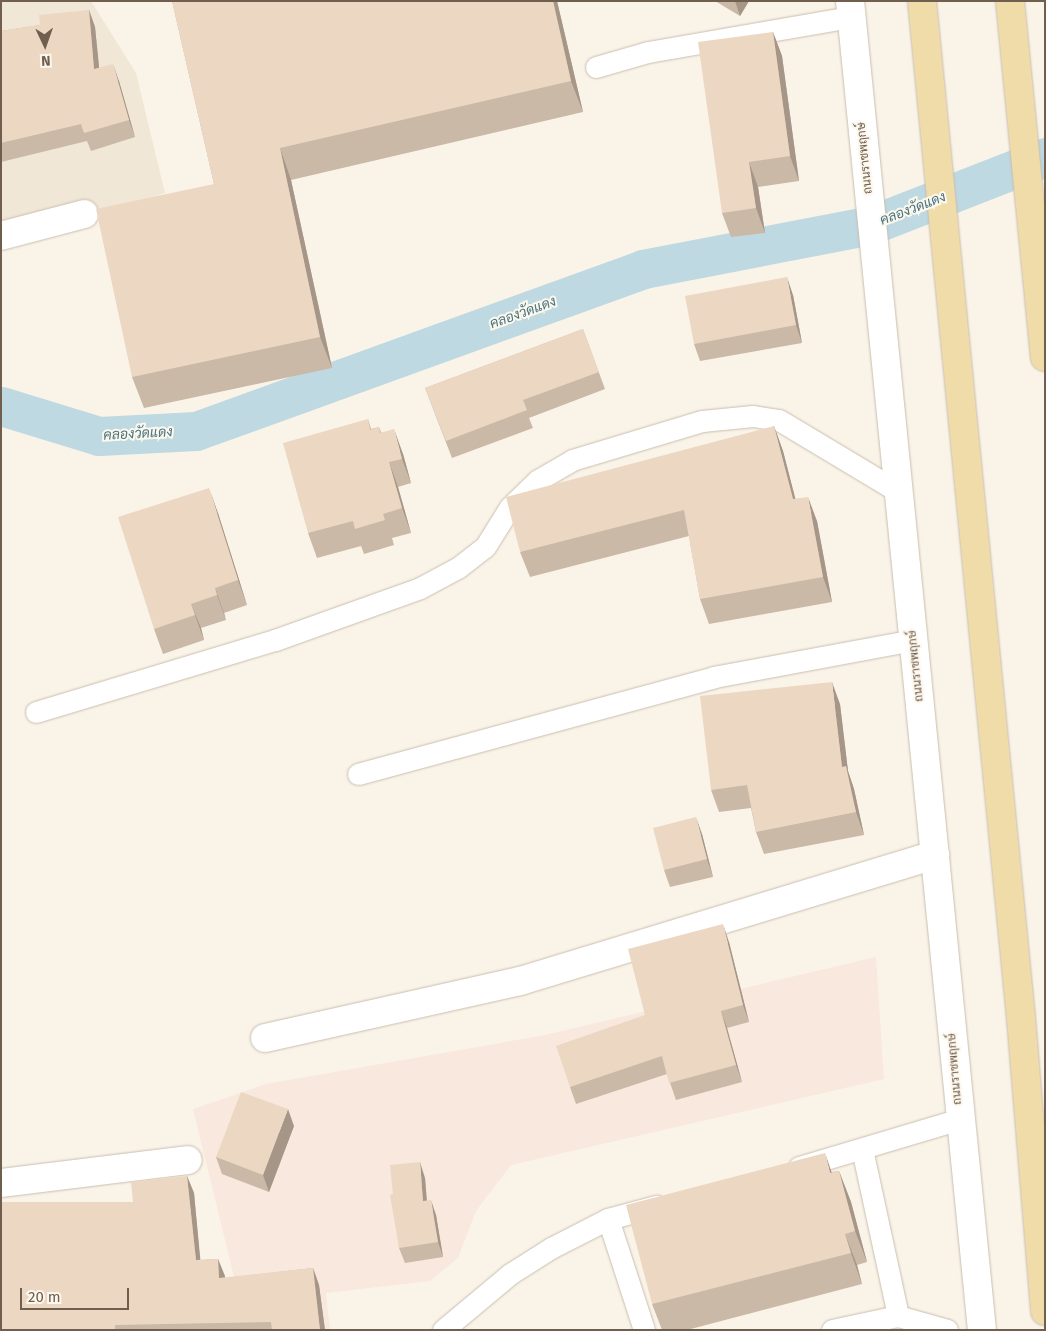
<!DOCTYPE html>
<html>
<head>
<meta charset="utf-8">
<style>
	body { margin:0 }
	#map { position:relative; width:1046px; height:1331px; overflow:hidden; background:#faf4e8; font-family:"Fira Sans",Sarabun,sans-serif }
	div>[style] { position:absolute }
	.residential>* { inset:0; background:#f0e7d7 }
	.commercial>* { inset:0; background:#f9e8dd }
	.canal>* { height:39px; margin:-19.5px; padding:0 19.5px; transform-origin:19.5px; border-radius:19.5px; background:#bed9e1 }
	.roads { filter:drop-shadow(0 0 1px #cabdaf) drop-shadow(0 0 1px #cabdaf) }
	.service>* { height:21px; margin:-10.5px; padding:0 10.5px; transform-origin:10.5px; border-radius:10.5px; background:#fff }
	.minor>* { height:28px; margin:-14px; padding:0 14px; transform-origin:14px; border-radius:14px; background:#fff }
	.secondary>* { height:28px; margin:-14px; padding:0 14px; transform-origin:14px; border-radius:14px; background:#fff }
	.primary>* { height:28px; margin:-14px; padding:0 14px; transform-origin:14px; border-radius:14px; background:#f0dca8 }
	.wall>* { inset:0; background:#cbb9a7 }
	.shaded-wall>* { inset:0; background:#a59688 }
	.building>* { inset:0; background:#ecd7c2 }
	span { translate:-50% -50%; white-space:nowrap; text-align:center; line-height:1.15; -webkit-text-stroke:4px #fdf8ed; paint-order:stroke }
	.street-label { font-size:12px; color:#705e4f }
	.water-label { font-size:14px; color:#4b7481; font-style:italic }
	.frame { position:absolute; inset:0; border:2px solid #705e4f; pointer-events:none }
	.north { position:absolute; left:20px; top:20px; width:50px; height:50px; -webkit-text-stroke:4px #fdf8ed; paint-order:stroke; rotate:177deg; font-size:14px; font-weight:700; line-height:20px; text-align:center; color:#705e4f }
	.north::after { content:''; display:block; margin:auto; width:18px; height:22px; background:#705e4f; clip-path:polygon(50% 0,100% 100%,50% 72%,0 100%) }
	.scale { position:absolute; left:20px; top:1288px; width:109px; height:22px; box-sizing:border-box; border:2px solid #705e4f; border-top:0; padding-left:6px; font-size:15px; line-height:18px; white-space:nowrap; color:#705e4f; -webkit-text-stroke:4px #fdf8ed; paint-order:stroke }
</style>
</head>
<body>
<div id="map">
	<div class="residential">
		<i style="clip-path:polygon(1px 1px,91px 1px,136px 73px,165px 193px,1px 249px)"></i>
	</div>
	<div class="commercial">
		<i style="clip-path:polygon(876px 957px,884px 1079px,511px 1165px,476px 1211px,458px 1258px,430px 1281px,326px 1293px,330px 1330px,247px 1330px,193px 1109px,266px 1084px,545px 1035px)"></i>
	</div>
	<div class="canal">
		<i style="left:1px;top:406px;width:102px;rotate:17deg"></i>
		<i style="left:99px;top:436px;width:97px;rotate:-3deg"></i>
		<i style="left:196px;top:431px;width:475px;rotate:-19.9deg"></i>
		<i style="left:643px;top:269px;width:232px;rotate:-10.9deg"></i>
		<i style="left:871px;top:225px;width:187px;rotate:-21.3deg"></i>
	</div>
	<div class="roads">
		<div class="service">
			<i style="left:596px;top:67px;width:54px;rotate:-16.1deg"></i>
			<i style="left:648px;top:52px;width:206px;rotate:-9.8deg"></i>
			<i style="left:36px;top:712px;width:250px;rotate:-16.8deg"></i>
			<i style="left:275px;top:640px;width:154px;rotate:-19.7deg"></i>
			<i style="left:420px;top:588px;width:44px;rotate:-28.3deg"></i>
			<i style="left:459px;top:567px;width:33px;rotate:-38deg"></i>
			<i style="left:485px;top:547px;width:47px;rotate:-58deg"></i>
			<i style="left:510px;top:507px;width:39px;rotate:-44deg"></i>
			<i style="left:538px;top:480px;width:39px;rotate:-30deg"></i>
			<i style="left:572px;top:460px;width:136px;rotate:-16.7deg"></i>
			<i style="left:702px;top:421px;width:51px;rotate:-5.6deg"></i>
			<i style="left:753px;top:416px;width:26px;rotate:9deg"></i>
			<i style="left:779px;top:420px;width:140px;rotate:31deg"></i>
			<i style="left:358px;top:774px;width:369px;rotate:-15.2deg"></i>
			<i style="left:714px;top:677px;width:202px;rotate:-10.5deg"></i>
			<i style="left:862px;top:1149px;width:171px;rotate:77.8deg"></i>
			<i style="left:799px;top:1167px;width:168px;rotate:-16.6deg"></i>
			<i style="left:608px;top:1219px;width:117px;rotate:72deg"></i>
			<i style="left:443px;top:1330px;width:87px;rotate:-39.9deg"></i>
			<i style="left:510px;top:1274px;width:49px;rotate:-32.4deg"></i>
			<i style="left:551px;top:1248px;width:64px;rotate:-27deg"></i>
			<i style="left:608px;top:1219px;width:50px;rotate:-15.2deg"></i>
			<i style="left:832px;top:1330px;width:67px;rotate:-12deg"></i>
			<i style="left:898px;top:1316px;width:51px;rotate:15.9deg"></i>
		</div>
		<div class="minor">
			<i style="left:1px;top:236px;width:86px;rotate:-14.8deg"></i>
			<i style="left:265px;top:1038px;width:261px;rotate:-12.6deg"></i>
			<i style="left:520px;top:981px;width:434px;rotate:-16.9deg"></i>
			<i style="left:1px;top:1183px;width:188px;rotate:-7deg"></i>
		</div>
		<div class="secondary">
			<i style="left:850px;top:1px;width:1336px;rotate:84.33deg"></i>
		</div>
		<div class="primary">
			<i style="left:922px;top:1px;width:1022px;rotate:84.44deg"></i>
			<i style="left:1021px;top:1018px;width:294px;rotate:85.3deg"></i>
			<i style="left:1010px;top:1px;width:358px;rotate:84.4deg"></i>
		</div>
	</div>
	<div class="wall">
		<i style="clip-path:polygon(172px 1px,557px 1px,583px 112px,291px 180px,332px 368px,144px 408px,132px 377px,214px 184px)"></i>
		<i style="clip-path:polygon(715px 1px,749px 1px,740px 16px)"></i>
		<i style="clip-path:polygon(89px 10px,95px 27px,99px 68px,119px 81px,135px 137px,91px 151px,87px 141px,1px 162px,1px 31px,40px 25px)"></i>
		<i style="clip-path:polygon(773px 32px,782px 56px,799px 181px,758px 187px,765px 233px,731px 237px,722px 213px)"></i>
		<i style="clip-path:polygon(793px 295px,802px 343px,700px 361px,694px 344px)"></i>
		<i style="clip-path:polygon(583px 329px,605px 389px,529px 418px,533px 428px,452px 458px,425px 388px)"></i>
		<i style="clip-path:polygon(368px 419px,371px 429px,379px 427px,381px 432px,403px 454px,411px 483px,398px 487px,411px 533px,392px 538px,394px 545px,364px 554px,361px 546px,317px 558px,308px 533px)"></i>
		<i style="clip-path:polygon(774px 426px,783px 451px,795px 499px,817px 521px,832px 602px,709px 624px,700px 599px,689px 536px,530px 577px,520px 552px)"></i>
		<i style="clip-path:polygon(218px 513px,247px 605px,224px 613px,226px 620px,201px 628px,204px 640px,163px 654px,154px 629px)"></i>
		<i style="clip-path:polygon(840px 704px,848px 771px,854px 789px,864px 835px,764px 854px,756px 832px,751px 808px,719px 812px,711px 790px)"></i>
		<i style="clip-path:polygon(702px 834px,713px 877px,670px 887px,664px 870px)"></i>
		<i style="clip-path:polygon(729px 942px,749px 1022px,727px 1028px,742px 1082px,676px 1100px,667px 1074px,576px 1104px,570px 1087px,645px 1015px)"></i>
		<i style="clip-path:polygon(294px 1126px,269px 1192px,222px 1174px,216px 1157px)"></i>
		<i style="clip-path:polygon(839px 1171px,851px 1202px,867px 1262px,857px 1265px,862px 1284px,687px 1330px,662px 1330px,652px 1304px,832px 1172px)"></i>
		<i style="clip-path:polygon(187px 1176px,194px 1193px,200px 1260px,218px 1259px,225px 1278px,313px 1268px,319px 1285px,325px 1330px,1px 1330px,133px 1202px)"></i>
		<i style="clip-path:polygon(425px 1178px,427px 1201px,436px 1215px,443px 1257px,405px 1263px,399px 1248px,393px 1194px)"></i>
	</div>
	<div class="shaded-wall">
		<i style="clip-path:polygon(553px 1px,557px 1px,583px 112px,571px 81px)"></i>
		<i style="clip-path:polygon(735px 1px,749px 1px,740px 16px)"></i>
		<i style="clip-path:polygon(89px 10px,95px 27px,101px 86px,94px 69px)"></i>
		<i style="clip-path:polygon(773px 32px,782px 56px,799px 181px,790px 156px)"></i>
		<i style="clip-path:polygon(113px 64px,119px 81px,135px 137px,129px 120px)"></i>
		<i style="clip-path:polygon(280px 148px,291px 180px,332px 368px,320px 337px)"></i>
		<i style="clip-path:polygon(749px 162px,758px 187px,765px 233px,756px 208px)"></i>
		<i style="clip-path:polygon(787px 277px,793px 295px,802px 343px,796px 325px)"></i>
		<i style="clip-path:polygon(774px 426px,783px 451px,802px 524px,793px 499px)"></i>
		<i style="clip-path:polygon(394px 429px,403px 454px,411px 483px,402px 459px)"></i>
		<i style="clip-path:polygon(389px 462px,398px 487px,411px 533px,402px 508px)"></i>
		<i style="clip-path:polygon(209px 488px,218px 513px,247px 605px,238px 580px)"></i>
		<i style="clip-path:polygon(808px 497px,817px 521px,832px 602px,823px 577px)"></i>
		<i style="clip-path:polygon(215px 588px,224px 613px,226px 620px,217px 595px)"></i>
		<i style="clip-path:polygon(191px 604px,201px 628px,204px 640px,195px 615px)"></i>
		<i style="clip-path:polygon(832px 682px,840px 704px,848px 771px,854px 789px,864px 835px,856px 812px,842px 767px)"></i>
		<i style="clip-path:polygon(696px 817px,702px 834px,713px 877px,707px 859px)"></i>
		<i style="clip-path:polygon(723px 924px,729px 942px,749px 1022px,743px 1005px)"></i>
		<i style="clip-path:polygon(721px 1011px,727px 1028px,742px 1082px,736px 1065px)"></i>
		<i style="clip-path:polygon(288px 1109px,294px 1126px,269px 1192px,263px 1175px)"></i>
		<i style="clip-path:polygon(825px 1153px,836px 1185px,830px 1173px)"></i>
		<i style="clip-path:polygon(420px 1162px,425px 1178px,428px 1217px,423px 1201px)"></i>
		<i style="clip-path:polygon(839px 1171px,851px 1202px,867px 1262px,855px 1231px)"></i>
		<i style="clip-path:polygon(187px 1176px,194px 1193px,202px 1277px,196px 1260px)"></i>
		<i style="clip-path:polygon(431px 1200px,436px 1215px,443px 1257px,438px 1242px)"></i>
		<i style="clip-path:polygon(845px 1234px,857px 1265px,862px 1284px,851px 1253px)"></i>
		<i style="clip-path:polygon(218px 1259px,225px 1276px,225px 1296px,219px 1278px)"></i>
		<i style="clip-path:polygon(313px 1268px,319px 1285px,325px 1330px,320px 1330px)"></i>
	</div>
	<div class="building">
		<i style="clip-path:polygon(172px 1px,553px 1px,571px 81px,280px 148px,320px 337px,132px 377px,96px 209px,214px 184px)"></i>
		<i style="clip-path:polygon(89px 10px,94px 69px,113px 64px,129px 120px,84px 133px,81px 124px,1px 143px,1px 31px,40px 25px,39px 15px)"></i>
		<i style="clip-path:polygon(773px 32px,790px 156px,749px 162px,756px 208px,722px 213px,698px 42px)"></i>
		<i style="clip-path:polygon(787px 277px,796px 325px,694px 344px,685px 296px)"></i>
		<i style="clip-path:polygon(583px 329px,599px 372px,523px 400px,527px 410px,446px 441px,425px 388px)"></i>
		<i style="clip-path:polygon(368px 419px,370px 430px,379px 427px,380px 433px,394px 429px,402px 459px,389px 462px,402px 508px,383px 514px,385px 520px,355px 529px,353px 521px,308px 533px,283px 443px)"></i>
		<i style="clip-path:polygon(774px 426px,793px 499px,808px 497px,823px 577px,700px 599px,684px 510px,520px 552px,506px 497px)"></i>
		<i style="clip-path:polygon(209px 488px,238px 580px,215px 588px,217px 595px,191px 604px,195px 615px,154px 629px,118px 517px)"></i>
		<i style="clip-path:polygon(832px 682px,842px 767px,846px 766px,856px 812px,756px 832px,747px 785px,711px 790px,700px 696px)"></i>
		<i style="clip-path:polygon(696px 817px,707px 859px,664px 870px,653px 828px)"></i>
		<i style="clip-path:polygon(723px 924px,743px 1005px,721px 1011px,736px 1065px,669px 1083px,662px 1056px,570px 1087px,556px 1046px,645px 1015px,628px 949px)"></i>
		<i style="clip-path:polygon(241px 1092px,288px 1109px,263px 1175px,216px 1157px)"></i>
		<i style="clip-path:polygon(825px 1153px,830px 1173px,839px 1171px,855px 1231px,845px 1234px,851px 1253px,652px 1304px,626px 1205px)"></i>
		<i style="clip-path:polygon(420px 1162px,423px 1201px,431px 1200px,438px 1242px,399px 1248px,390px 1195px,393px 1194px,390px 1165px)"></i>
		<i style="clip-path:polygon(187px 1176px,196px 1260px,218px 1259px,219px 1278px,313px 1268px,320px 1330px,272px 1330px,271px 1322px,115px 1325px,115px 1330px,1px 1330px,1px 1202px,133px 1202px,131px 1182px)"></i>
	</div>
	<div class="street-label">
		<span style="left:865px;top:158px;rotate:-96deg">ถนนราชพฤกษ์</span>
		<span style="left:916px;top:666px;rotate:-96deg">ถนนราชพฤกษ์</span>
		<span style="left:955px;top:1069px;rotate:-95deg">ถนนราชพฤกษ์</span>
	</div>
	<div class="water-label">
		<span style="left:913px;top:209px;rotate:-21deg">คลองวัดแดง</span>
		<span style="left:523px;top:313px;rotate:-20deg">คลองวัดแดง</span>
		<span style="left:138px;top:434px;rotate:-3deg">คลองวัดแดง</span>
	</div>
	<div class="frame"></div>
	<div class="north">N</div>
	<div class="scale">20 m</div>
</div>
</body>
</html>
